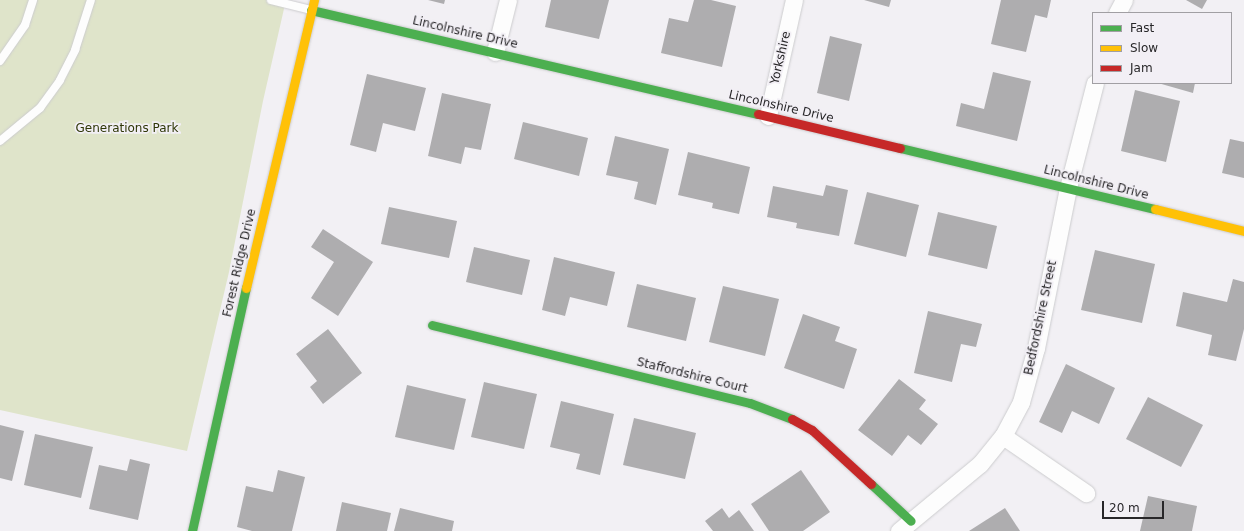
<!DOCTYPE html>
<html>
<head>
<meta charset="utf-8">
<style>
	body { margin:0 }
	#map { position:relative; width:1244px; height:531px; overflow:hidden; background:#f2f0f4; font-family:"DejaVu Sans",sans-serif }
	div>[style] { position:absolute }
	.green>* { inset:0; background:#dfe4ca }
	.building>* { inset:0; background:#aeadaf }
	.roads { filter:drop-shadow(0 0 1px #ccccce) drop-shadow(0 0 1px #ccccce) }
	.lane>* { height:8px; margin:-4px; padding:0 4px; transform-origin:4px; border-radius:4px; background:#fdfdfd }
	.street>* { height:17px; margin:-8.5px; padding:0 8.5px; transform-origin:8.5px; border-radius:8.5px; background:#fdfdfd }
	.fast>* { height:9px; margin:-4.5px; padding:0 4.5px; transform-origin:4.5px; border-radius:4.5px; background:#4caf50 }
	.slow>* { height:9px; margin:-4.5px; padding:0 4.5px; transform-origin:4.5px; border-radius:4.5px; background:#ffc107 }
	.jam>* { height:9px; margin:-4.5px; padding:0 4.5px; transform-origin:4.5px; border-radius:4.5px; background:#c62828 }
	span { translate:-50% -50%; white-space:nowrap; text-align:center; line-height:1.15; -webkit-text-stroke:3.5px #f2eff5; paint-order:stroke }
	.street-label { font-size:12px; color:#282729 }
	.park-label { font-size:12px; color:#2f3707 }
	.legend { position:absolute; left:1092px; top:12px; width:140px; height:72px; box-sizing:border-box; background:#f2eff5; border:1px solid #a19fa3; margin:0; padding:5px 7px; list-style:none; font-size:12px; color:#282729 }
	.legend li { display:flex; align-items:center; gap:8px; height:20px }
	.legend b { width:20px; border:1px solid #a19fa3 }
	.scale { position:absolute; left:1102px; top:501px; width:62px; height:18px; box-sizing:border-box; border:2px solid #282729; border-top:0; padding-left:5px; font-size:12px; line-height:14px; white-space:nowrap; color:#282729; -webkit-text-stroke:3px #f2eff5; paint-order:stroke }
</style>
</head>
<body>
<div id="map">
	<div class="green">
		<i style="clip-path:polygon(0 0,286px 0,263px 101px,229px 272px,187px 451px,0 410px)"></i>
	</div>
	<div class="building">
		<i style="clip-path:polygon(428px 0,445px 0,444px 4px)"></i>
		<i style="clip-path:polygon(551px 0,609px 0,599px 39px,545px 27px)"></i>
		<i style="clip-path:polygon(694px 0,711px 0,736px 6px,722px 67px,661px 53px,669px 18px,688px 22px)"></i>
		<i style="clip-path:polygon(864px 0,891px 0,889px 7px)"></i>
		<i style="clip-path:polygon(1001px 0,1051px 0,1047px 18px,1035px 15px,1026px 52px,991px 44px)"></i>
		<i style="clip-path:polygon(1186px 0,1207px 0,1202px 9px)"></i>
		<i style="clip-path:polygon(830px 36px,862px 44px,849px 101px,817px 93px)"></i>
		<i style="clip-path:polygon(993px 72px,1031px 81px,1017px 141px,956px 126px,961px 103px,984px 109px)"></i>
		<i style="clip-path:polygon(367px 74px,426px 88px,415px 131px,383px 123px,376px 152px,350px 145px)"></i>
		<i style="clip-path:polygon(1158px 83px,1195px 83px,1193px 93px)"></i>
		<i style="clip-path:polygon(1135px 90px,1180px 101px,1166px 162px,1121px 151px)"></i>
		<i style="clip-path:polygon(442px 93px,491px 104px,481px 150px,465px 147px,461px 164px,428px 156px)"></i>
		<i style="clip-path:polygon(523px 122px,588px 138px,579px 176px,514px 159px)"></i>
		<i style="clip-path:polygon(615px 136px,669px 149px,656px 205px,634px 199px,638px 182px,606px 175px)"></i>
		<i style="clip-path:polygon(1230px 139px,1244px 142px,1244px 178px,1222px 173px)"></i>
		<i style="clip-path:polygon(688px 152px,750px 167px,739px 214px,712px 208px,713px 203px,678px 195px)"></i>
		<i style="clip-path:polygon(826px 185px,848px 190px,839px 236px,796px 228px,797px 223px,767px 217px,773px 186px,823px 196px)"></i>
		<i style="clip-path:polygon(867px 192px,919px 205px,906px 257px,854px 244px)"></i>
		<i style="clip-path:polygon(389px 207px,457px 221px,449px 258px,381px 244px)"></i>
		<i style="clip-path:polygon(938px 212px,997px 226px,987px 269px,928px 255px)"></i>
		<i style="clip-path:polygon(323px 229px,373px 262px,338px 316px,311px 298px,334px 262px,311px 247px)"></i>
		<i style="clip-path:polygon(474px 247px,530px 260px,522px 295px,466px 282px)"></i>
		<i style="clip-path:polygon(1095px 250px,1155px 264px,1142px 323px,1081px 310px)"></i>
		<i style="clip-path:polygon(554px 257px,615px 272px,607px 306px,570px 297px,565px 316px,542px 310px)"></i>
		<i style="clip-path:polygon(1233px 279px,1244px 282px,1244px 329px,1236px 361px,1208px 355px,1212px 335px,1176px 326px,1183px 292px,1227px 302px)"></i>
		<i style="clip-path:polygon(637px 284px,696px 298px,686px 341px,627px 327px)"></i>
		<i style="clip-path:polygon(723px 286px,779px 299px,765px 356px,709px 342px)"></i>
		<i style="clip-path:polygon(928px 311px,982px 324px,976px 347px,961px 344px,952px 382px,914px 373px)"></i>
		<i style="clip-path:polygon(803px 314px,840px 327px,835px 341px,857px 349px,844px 389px,784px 368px)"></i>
		<i style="clip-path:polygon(328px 329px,362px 373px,323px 404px,310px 387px,317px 381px,296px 354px)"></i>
		<i style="clip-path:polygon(1066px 364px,1115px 388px,1099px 424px,1072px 411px,1062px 433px,1039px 422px)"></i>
		<i style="clip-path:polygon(899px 379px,926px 400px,919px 409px,938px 424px,921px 445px,908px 435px,892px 456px,858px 430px)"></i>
		<i style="clip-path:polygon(484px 382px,537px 394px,524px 449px,471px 437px)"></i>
		<i style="clip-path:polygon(407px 385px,466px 399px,454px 450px,395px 437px)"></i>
		<i style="clip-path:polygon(1148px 397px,1203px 425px,1181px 467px,1126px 439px)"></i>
		<i style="clip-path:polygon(561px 401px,614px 414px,600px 475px,576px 469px,580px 454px,550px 447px)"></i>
		<i style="clip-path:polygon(634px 418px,696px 433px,685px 479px,623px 465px)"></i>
		<i style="clip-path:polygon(0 425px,24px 431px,12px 481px,0 478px)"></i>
		<i style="clip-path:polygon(35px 434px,93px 447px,81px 498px,24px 485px)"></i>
		<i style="clip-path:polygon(130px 459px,150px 464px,138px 520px,89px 509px,99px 465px,127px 471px)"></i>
		<i style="clip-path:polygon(278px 470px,305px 477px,292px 531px,252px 531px,237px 527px,246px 486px,273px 492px)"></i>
		<i style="clip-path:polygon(801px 470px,830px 512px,803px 531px,769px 531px,751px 504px)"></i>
		<i style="clip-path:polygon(1148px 496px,1197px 506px,1192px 531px,1140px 531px)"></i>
		<i style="clip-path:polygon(342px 502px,391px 513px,387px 531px,336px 531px)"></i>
		<i style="clip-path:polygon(400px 508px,454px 521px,452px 531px,394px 531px)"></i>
		<i style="clip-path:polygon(722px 508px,729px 518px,739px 510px,754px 531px,713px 531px,705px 521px)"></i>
		<i style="clip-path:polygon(1005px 508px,1020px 531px,969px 531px)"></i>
	</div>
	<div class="roads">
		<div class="lane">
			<i style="left:271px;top:0;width:41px;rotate:14deg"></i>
			<i style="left:0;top:61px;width:44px;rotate:-55.2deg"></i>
			<i style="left:25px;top:25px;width:26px;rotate:-72deg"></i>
			<i style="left:0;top:141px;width:52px;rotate:-39.5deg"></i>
			<i style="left:40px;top:108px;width:34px;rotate:-54deg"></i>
			<i style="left:60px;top:80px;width:34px;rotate:-63deg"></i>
			<i style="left:75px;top:50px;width:52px;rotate:-72.3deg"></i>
		</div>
		<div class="street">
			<i style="left:1117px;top:13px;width:15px;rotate:-62deg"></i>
			<i style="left:495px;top:52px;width:54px;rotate:-76deg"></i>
			<i style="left:768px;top:116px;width:119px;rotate:-77.4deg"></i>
			<i style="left:1003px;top:436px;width:101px;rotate:34.5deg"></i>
			<i style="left:899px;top:531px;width:105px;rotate:-39.6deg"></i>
			<i style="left:980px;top:464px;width:36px;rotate:-51deg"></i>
			<i style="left:1003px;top:436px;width:38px;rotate:-62deg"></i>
			<i style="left:1021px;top:402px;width:56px;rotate:-74.5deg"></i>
			<i style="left:1036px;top:348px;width:163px;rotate:-78.7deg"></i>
			<i style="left:1068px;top:188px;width:108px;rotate:-75.6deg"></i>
		</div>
		<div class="fast">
			<i style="left:311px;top:10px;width:459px;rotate:13.1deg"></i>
			<i style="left:900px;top:148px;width:262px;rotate:13.5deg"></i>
			<i style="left:432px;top:325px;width:327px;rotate:13.8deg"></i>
			<i style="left:750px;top:403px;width:45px;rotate:20.9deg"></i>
			<i style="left:871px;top:484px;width:54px;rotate:42.8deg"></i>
			<i style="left:192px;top:531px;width:249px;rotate:-77.5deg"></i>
		</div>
		<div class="slow">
			<i style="left:1155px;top:209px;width:92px;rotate:13.9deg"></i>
			<i style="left:246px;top:288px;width:296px;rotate:-76.7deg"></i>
		</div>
		<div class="jam">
			<i style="left:758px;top:114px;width:146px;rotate:13.5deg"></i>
			<i style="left:792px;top:419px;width:23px;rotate:29deg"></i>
			<i style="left:812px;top:430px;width:80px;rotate:42.5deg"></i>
		</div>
	</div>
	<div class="street-label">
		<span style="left:465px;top:33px;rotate:13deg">Lincolnshire Drive</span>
		<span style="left:781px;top:58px;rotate:-77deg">Yorkshire</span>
		<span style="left:781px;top:107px;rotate:13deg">Lincolnshire Drive</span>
		<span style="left:1096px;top:183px;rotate:14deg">Lincolnshire Drive</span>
		<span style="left:240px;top:263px;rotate:-77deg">Forest Ridge Drive</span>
		<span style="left:1041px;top:318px;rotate:-78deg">Bedfordshire Street</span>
		<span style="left:692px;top:376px;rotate:14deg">Staffordshire Court</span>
	</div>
	<div class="park-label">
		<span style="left:127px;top:129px">Generations Park</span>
	</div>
	<ul class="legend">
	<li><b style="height:5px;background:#4caf50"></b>Fast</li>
	<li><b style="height:5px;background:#ffc107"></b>Slow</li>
	<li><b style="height:5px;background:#c62828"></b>Jam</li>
	</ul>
	<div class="scale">20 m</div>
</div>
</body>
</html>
